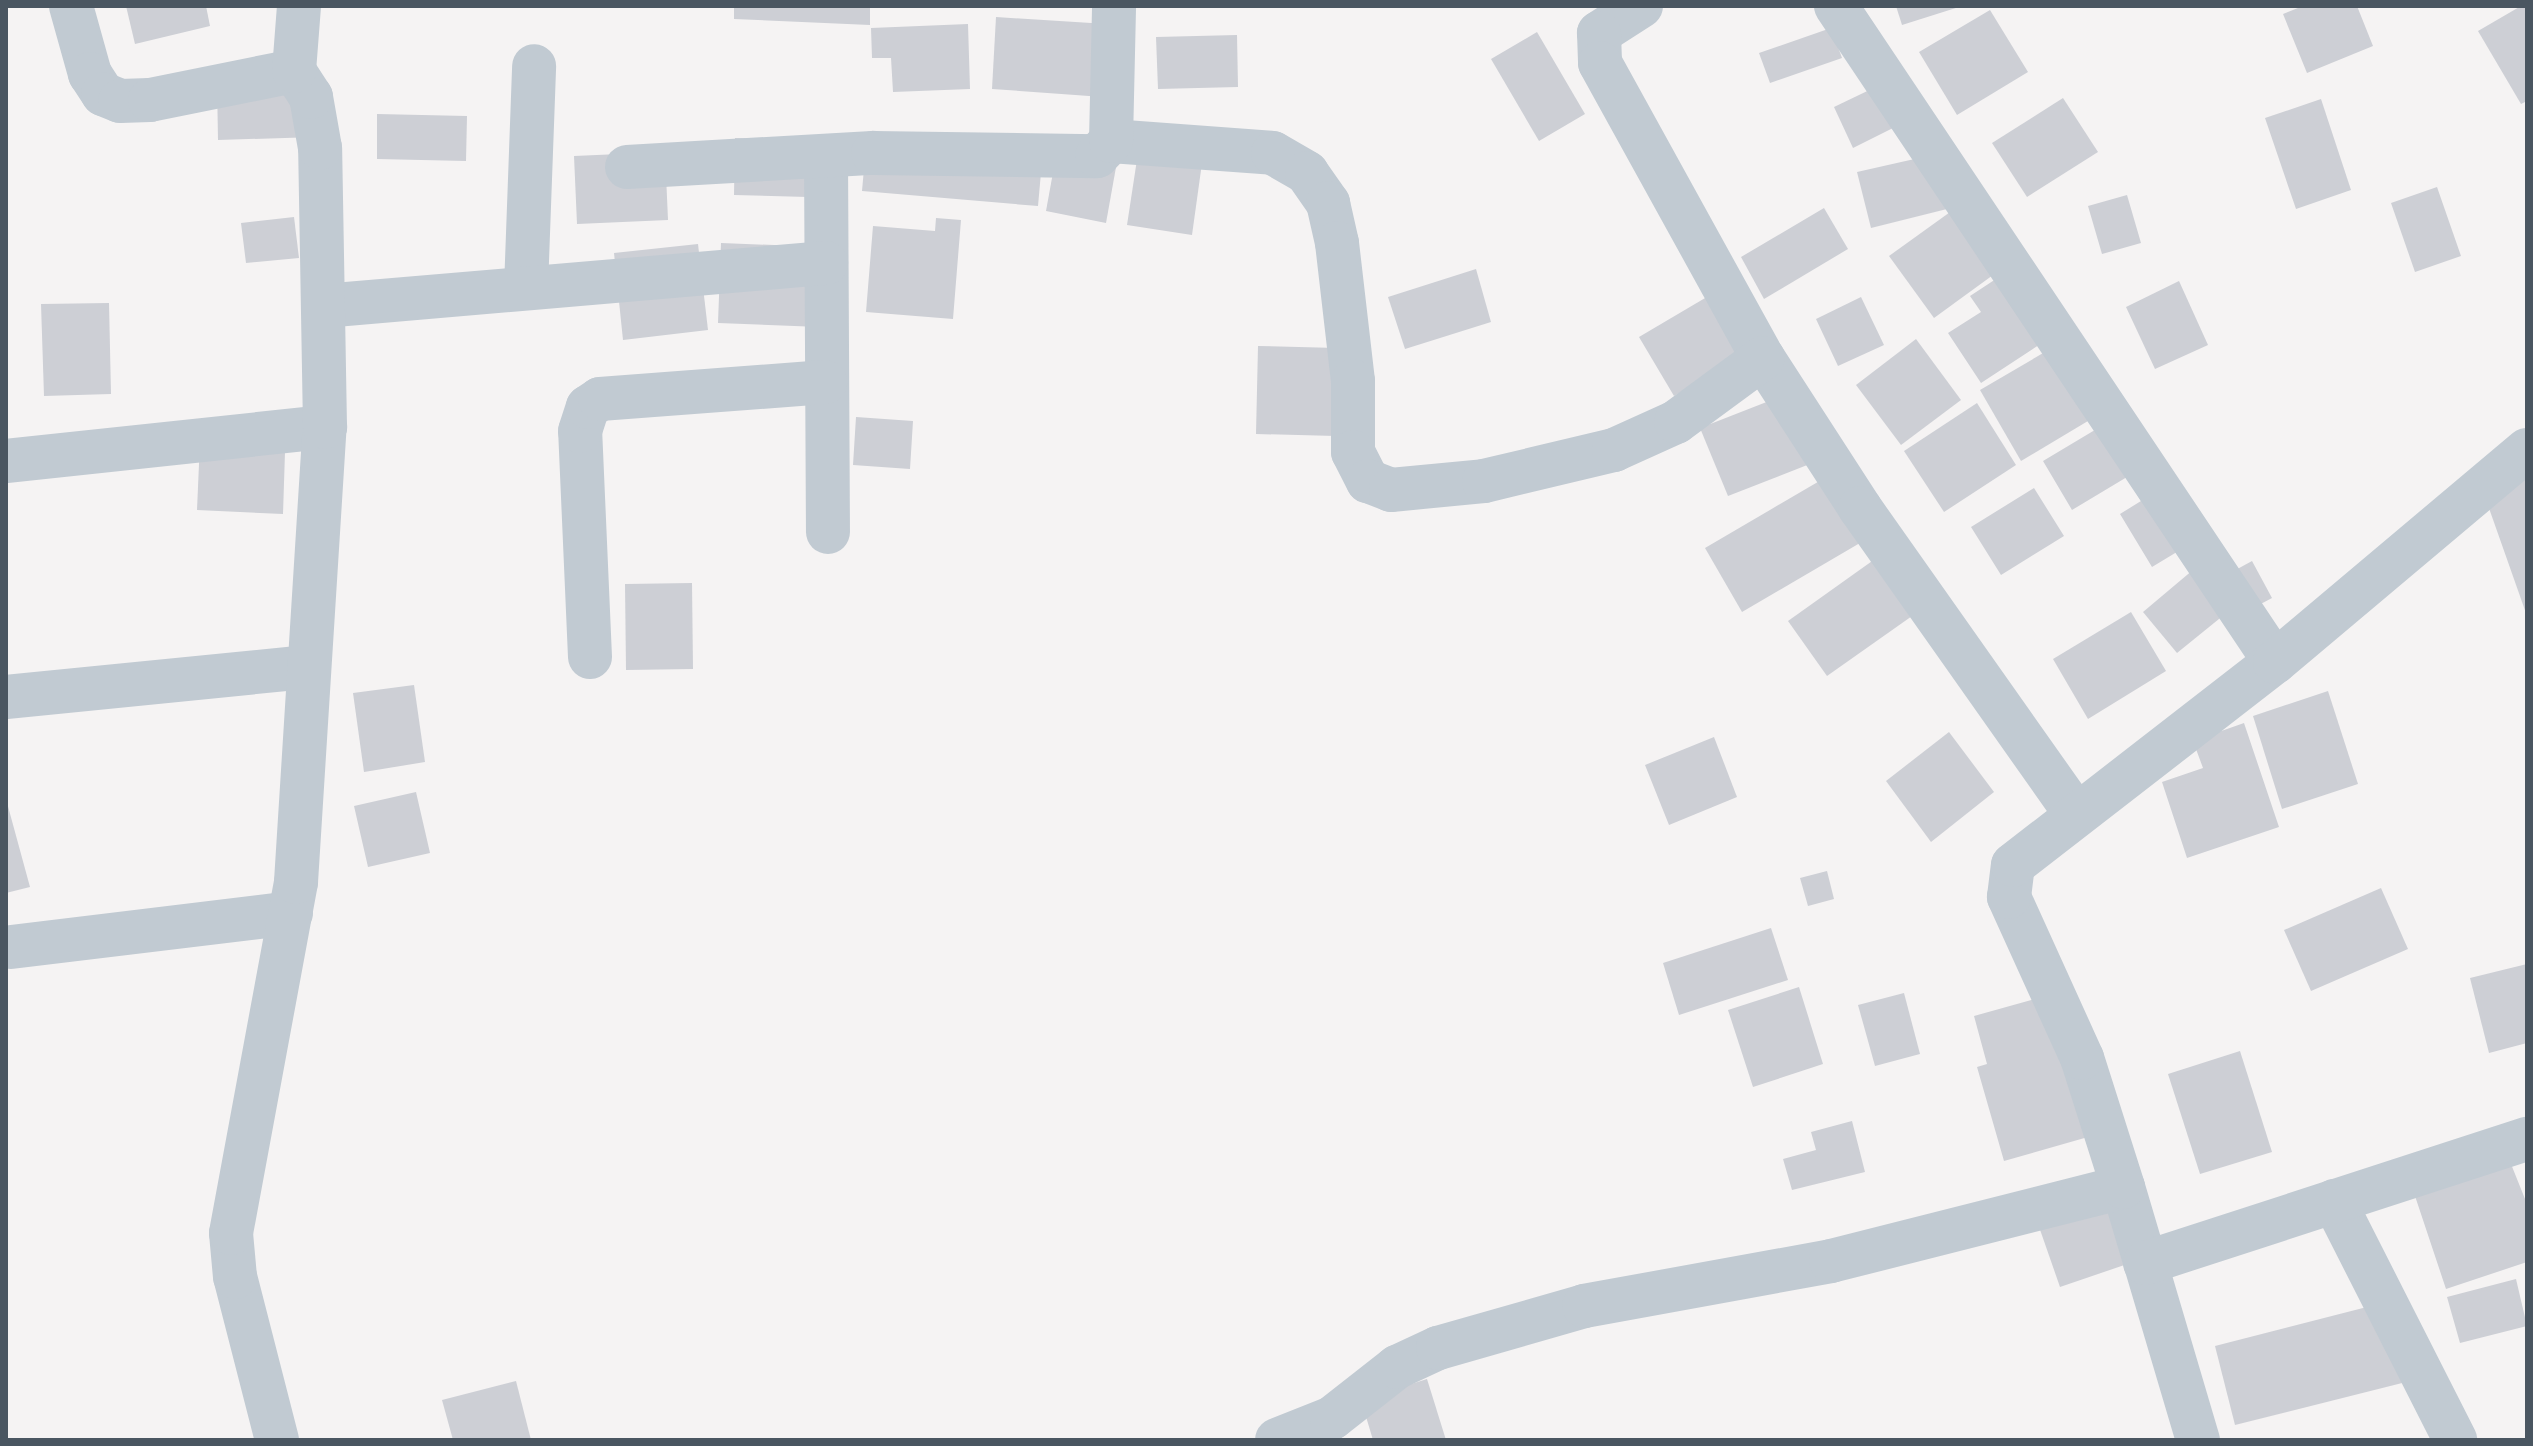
<!DOCTYPE html>
<html>
<head>
<meta charset="utf-8">
<style>
	body { margin:0 }
	#map { position:relative; width:2533px; height:1446px; overflow:hidden; background:#f5f3f3; font-family:Manrope,sans-serif }
	div>[style] { position:absolute }
	.building>* { inset:0; background:#cdcfd5 }
	.minor>* { height:44px; margin:-22px; padding:0 22px; transform-origin:22px; border-radius:22px; background:#c1cad2 }
	span { translate:-50% -50%; white-space:nowrap; text-align:center; line-height:1.15; -webkit-text-stroke:6px #fff; paint-order:stroke }
	.frame { position:absolute; inset:0; border:8px solid #4a5661; pointer-events:none }
</style>
</head>
<body>
<div id="map">
	<div class="building">
		<i style="clip-path:polygon(126px 6px,206px 6px,210px 26px,135px 44px)"></i>
		<i style="clip-path:polygon(734px 6px,870px 6px,870px 25px,734px 19px)"></i>
		<i style="clip-path:polygon(1896px 6px,1959px 6px,1959px 7px,1902px 25px)"></i>
		<i style="clip-path:polygon(2303px 6px,2357px 6px,2373px 46px,2307px 73px,2283px 14px)"></i>
		<i style="clip-path:polygon(2521px 6px,2527px 6px,2527px 101px,2521px 104px,2478px 31px)"></i>
		<i style="clip-path:polygon(1990px 10px,2028px 72px,1957px 115px,1919px 52px)"></i>
		<i style="clip-path:polygon(996px 17px,1107px 24px,1103px 97px,992px 89px)"></i>
		<i style="clip-path:polygon(968px 24px,970px 89px,893px 92px,891px 58px,872px 58px,871px 28px)"></i>
		<i style="clip-path:polygon(1831px 28px,1842px 58px,1770px 83px,1759px 53px)"></i>
		<i style="clip-path:polygon(1537px 32px,1585px 114px,1539px 141px,1491px 59px)"></i>
		<i style="clip-path:polygon(1237px 35px,1238px 87px,1158px 89px,1156px 37px)"></i>
		<i style="clip-path:polygon(313px 79px,316px 137px,218px 140px,217px 83px)"></i>
		<i style="clip-path:polygon(1884px 83px,1903px 123px,1853px 148px,1834px 107px)"></i>
		<i style="clip-path:polygon(2063px 98px,2098px 152px,2027px 197px,1992px 143px)"></i>
		<i style="clip-path:polygon(2321px 99px,2351px 190px,2296px 209px,2265px 118px)"></i>
		<i style="clip-path:polygon(377px 114px,467px 116px,466px 161px,377px 159px)"></i>
		<i style="clip-path:polygon(867px 135px,1043px 150px,1038px 206px,862px 191px)"></i>
		<i style="clip-path:polygon(735px 138px,809px 140px,808px 197px,734px 195px)"></i>
		<i style="clip-path:polygon(1058px 145px,1118px 156px,1106px 223px,1046px 211px)"></i>
		<i style="clip-path:polygon(665px 152px,668px 220px,577px 224px,574px 156px)"></i>
		<i style="clip-path:polygon(1138px 153px,1202px 163px,1192px 235px,1127px 225px)"></i>
		<i style="clip-path:polygon(1941px 153px,1955px 207px,1871px 228px,1857px 172px)"></i>
		<i style="clip-path:polygon(2437px 187px,2461px 256px,2415px 272px,2391px 203px)"></i>
		<i style="clip-path:polygon(2127px 195px,2141px 243px,2102px 254px,2088px 206px)"></i>
		<i style="clip-path:polygon(1971px 197px,2015px 259px,1934px 318px,1889px 256px)"></i>
		<i style="clip-path:polygon(1824px 208px,1848px 249px,1764px 299px,1741px 257px)"></i>
		<i style="clip-path:polygon(294px 217px,299px 258px,246px 263px,241px 223px)"></i>
		<i style="clip-path:polygon(936px 218px,961px 220px,953px 319px,866px 312px,873px 226px,935px 231px)"></i>
		<i style="clip-path:polygon(721px 243px,823px 247px,820px 327px,718px 323px)"></i>
		<i style="clip-path:polygon(698px 244px,708px 330px,623px 340px,614px 253px)"></i>
		<i style="clip-path:polygon(1476px 269px,1491px 322px,1405px 349px,1388px 297px)"></i>
		<i style="clip-path:polygon(2002px 275px,2045px 341px,1981px 383px,1948px 333px,1981px 312px,1970px 296px)"></i>
		<i style="clip-path:polygon(2179px 281px,2208px 345px,2155px 369px,2126px 307px)"></i>
		<i style="clip-path:polygon(1717px 291px,1752px 349px,1674px 396px,1639px 337px)"></i>
		<i style="clip-path:polygon(1861px 297px,1884px 345px,1838px 366px,1816px 319px)"></i>
		<i style="clip-path:polygon(109px 303px,111px 394px,44px 396px,41px 304px)"></i>
		<i style="clip-path:polygon(1916px 339px,1961px 400px,1901px 445px,1856px 385px)"></i>
		<i style="clip-path:polygon(2062px 342px,2103px 412px,2021px 461px,1980px 390px)"></i>
		<i style="clip-path:polygon(1258px 346px,1337px 348px,1336px 436px,1256px 434px)"></i>
		<i style="clip-path:polygon(1792px 392px,1820px 460px,1728px 496px,1700px 428px)"></i>
		<i style="clip-path:polygon(1977px 403px,2016px 465px,1944px 512px,1904px 451px)"></i>
		<i style="clip-path:polygon(2130px 409px,2205px 535px,2152px 567px,2120px 514px,2141px 501px,2127px 477px,2072px 510px,2043px 461px)"></i>
		<i style="clip-path:polygon(856px 417px,913px 421px,910px 469px,853px 465px)"></i>
		<i style="clip-path:polygon(201px 418px,286px 421px,283px 514px,197px 510px)"></i>
		<i style="clip-path:polygon(1840px 469px,1877px 533px,1742px 612px,1705px 548px)"></i>
		<i style="clip-path:polygon(2527px 479px,2527px 616px,2484px 494px)"></i>
		<i style="clip-path:polygon(2034px 488px,2064px 536px,2001px 575px,1971px 527px)"></i>
		<i style="clip-path:polygon(1882px 554px,1922px 609px,1827px 676px,1788px 621px)"></i>
		<i style="clip-path:polygon(2252px 561px,2272px 598px,2240px 615px,2221px 578px)"></i>
		<i style="clip-path:polygon(2200px 564px,2235px 606px,2177px 653px,2143px 612px)"></i>
		<i style="clip-path:polygon(692px 583px,693px 669px,626px 670px,625px 584px)"></i>
		<i style="clip-path:polygon(2131px 612px,2166px 671px,2088px 719px,2053px 659px)"></i>
		<i style="clip-path:polygon(414px 685px,425px 762px,364px 772px,353px 693px)"></i>
		<i style="clip-path:polygon(2328px 691px,2358px 784px,2282px 809px,2253px 716px)"></i>
		<i style="clip-path:polygon(2244px 723px,2279px 827px,2187px 858px,2162px 782px,2203px 768px,2193px 741px)"></i>
		<i style="clip-path:polygon(1949px 732px,1994px 792px,1931px 842px,1886px 781px)"></i>
		<i style="clip-path:polygon(1714px 737px,1737px 797px,1669px 825px,1645px 765px)"></i>
		<i style="clip-path:polygon(416px 792px,430px 853px,368px 867px,354px 806px)"></i>
		<i style="clip-path:polygon(6px 799px,30px 887px,6px 893px)"></i>
		<i style="clip-path:polygon(1827px 871px,1834px 899px,1808px 906px,1800px 878px)"></i>
		<i style="clip-path:polygon(2381px 888px,2408px 949px,2311px 991px,2284px 930px)"></i>
		<i style="clip-path:polygon(1771px 928px,1788px 980px,1679px 1015px,1663px 963px)"></i>
		<i style="clip-path:polygon(2527px 964px,2527px 1043px,2489px 1053px,2470px 978px)"></i>
		<i style="clip-path:polygon(1799px 987px,1823px 1064px,1753px 1087px,1728px 1010px)"></i>
		<i style="clip-path:polygon(2070px 989px,2095px 1135px,2004px 1161px,1977px 1067px,1987px 1064px,1974px 1016px)"></i>
		<i style="clip-path:polygon(1904px 993px,1920px 1054px,1875px 1066px,1858px 1005px)"></i>
		<i style="clip-path:polygon(2240px 1051px,2272px 1152px,2200px 1174px,2168px 1074px)"></i>
		<i style="clip-path:polygon(1852px 1121px,1865px 1172px,1792px 1190px,1783px 1159px,1816px 1150px,1811px 1132px)"></i>
		<i style="clip-path:polygon(2511px 1164px,2527px 1204px,2527px 1262px,2446px 1289px,2415px 1196px)"></i>
		<i style="clip-path:polygon(2120px 1193px,2142px 1259px,2060px 1287px,2037px 1221px)"></i>
		<i style="clip-path:polygon(2516px 1279px,2527px 1326px,2460px 1343px,2447px 1297px)"></i>
		<i style="clip-path:polygon(2402px 1298px,2422px 1378px,2235px 1425px,2215px 1346px)"></i>
		<i style="clip-path:polygon(1427px 1379px,1446px 1440px,1373px 1440px,1361px 1400px)"></i>
		<i style="clip-path:polygon(516px 1381px,531px 1440px,453px 1440px,442px 1400px)"></i>
	</div>
	<div class="minor">
		<i style="left:71px;top:6px;width:71px;rotate:74.4deg"></i>
		<i style="left:90px;top:74px;width:24px;rotate:57deg"></i>
		<i style="left:103px;top:94px;width:18px;rotate:22deg"></i>
		<i style="left:120px;top:101px;width:30px;rotate:-2deg"></i>
		<i style="left:150px;top:100px;width:147px;rotate:-11.4deg"></i>
		<i style="left:1641px;top:6px;width:50px;rotate:147.3deg"></i>
		<i style="left:1599px;top:33px;width:30px;rotate:88deg"></i>
		<i style="left:1600px;top:63px;width:337px;rotate:61.1deg"></i>
		<i style="left:1763px;top:358px;width:179px;rotate:57.1deg"></i>
		<i style="left:1860px;top:508px;width:373px;rotate:54.8deg"></i>
		<i style="left:1836px;top:6px;width:789px;rotate:56.21deg"></i>
		<i style="left:1111px;top:141px;width:162px;rotate:4.2deg"></i>
		<i style="left:1273px;top:153px;width:39px;rotate:30deg"></i>
		<i style="left:1307px;top:173px;width:37px;rotate:55deg"></i>
		<i style="left:1328px;top:203px;width:41px;rotate:77.3deg"></i>
		<i style="left:1337px;top:243px;width:139px;rotate:83.4deg"></i>
		<i style="left:1353px;top:381px;width:71px;rotate:90deg"></i>
		<i style="left:1353px;top:452px;width:33px;rotate:63deg"></i>
		<i style="left:1368px;top:481px;width:25px;rotate:21deg"></i>
		<i style="left:1391px;top:490px;width:93px;rotate:-5.5deg"></i>
		<i style="left:1484px;top:481px;width:134px;rotate:-13.4deg"></i>
		<i style="left:1614px;top:450px;width:68px;rotate:-24.3deg"></i>
		<i style="left:1676px;top:422px;width:108px;rotate:-36.3deg"></i>
		<i style="left:826px;top:156px;width:376px;rotate:89.7deg"></i>
		<i style="left:627px;top:167px;width:246px;rotate:-3.3deg"></i>
		<i style="left:873px;top:153px;width:224px;rotate:0.8deg"></i>
		<i style="left:1097px;top:156px;width:21px;rotate:-47deg"></i>
		<i style="left:1111px;top:141px;width:135px;rotate:-88.7deg"></i>
		<i style="left:526px;top:288px;width:222px;rotate:-87.9deg"></i>
		<i style="left:323px;top:306px;width:505px;rotate:-4.89deg"></i>
		<i style="left:6px;top:461px;width:321px;rotate:-6.1deg"></i>
		<i style="left:590px;top:657px;width:226px;rotate:-92.5deg"></i>
		<i style="left:580px;top:431px;width:25px;rotate:-72deg"></i>
		<i style="left:588px;top:407px;width:14px;rotate:-34deg"></i>
		<i style="left:600px;top:399px;width:226px;rotate:-4.3deg"></i>
		<i style="left:6px;top:697px;width:301px;rotate:-5.7deg"></i>
		<i style="left:11px;top:947px;width:282px;rotate:-6.9deg"></i>
		<i style="left:2123px;top:1187px;width:264px;rotate:73.5deg"></i>
		<i style="left:2334px;top:1201px;width:268px;rotate:63.1deg"></i>
		<i style="left:2145px;top:1263px;width:402px;rotate:-18deg"></i>
		<i style="left:277px;top:1440px;width:168px;rotate:-104.4deg"></i>
		<i style="left:235px;top:1277px;width:44px;rotate:-95.2deg"></i>
		<i style="left:231px;top:1233px;width:357px;rotate:-79.5deg"></i>
		<i style="left:296px;top:882px;width:456px;rotate:-86.4deg"></i>
		<i style="left:325px;top:427px;width:279px;rotate:-91deg"></i>
		<i style="left:320px;top:148px;width:52px;rotate:-100deg"></i>
		<i style="left:311px;top:97px;width:31px;rotate:-123deg"></i>
		<i style="left:294px;top:71px;width:65px;rotate:-85.6deg"></i>
		<i style="left:1277px;top:1440px;width:59px;rotate:-21.8deg"></i>
		<i style="left:1332px;top:1418px;width:83px;rotate:-38.1deg"></i>
		<i style="left:1397px;top:1367px;width:45px;rotate:-24.9deg"></i>
		<i style="left:1438px;top:1348px;width:152px;rotate:-16deg"></i>
		<i style="left:1584px;top:1306px;width:251px;rotate:-10.3deg"></i>
		<i style="left:1831px;top:1261px;width:301px;rotate:-14.2deg"></i>
		<i style="left:2123px;top:1187px;width:135px;rotate:-107.6deg"></i>
		<i style="left:2082px;top:1058px;width:177px;rotate:-114.4deg"></i>
		<i style="left:2009px;top:897px;width:32px;rotate:-83deg"></i>
		<i style="left:2013px;top:865px;width:331px;rotate:-37.8deg"></i>
		<i style="left:2275px;top:662px;width:329px;rotate:-40.1deg"></i>
	</div>
	<div class="frame"></div>
</div>
</body>
</html>
